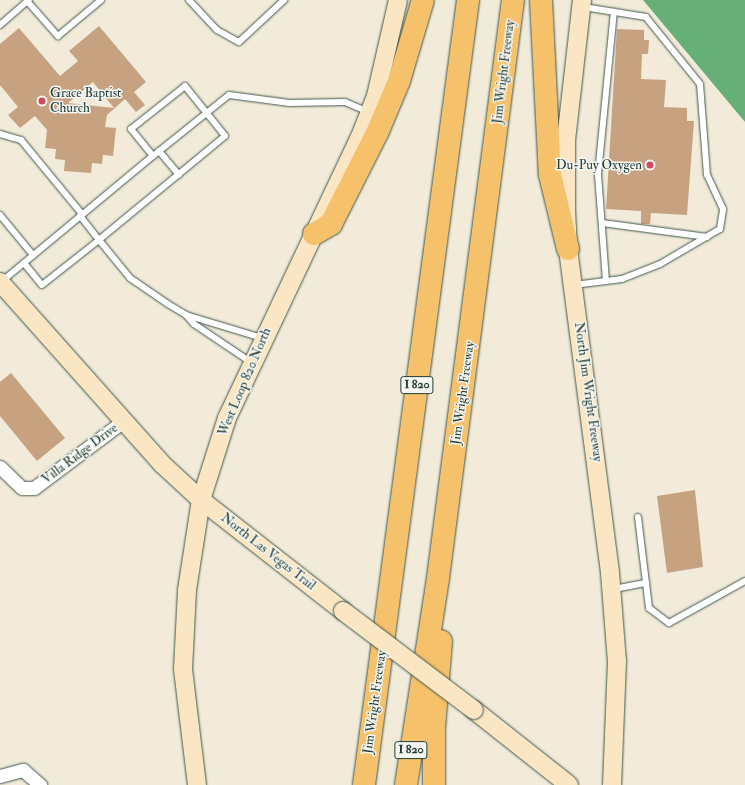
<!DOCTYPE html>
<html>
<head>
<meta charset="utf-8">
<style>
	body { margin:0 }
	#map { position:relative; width:745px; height:785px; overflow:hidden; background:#f2ebd9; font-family:"IM FELL Double Pica",serif }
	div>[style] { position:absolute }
	.forest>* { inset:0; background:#66af76 }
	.building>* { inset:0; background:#c6a280 }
	.roads { filter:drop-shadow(0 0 1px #3f574d) drop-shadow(0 0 1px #3f574d) }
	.lane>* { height:6px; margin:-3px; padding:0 3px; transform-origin:3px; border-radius:3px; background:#fff }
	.street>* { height:13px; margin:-6.5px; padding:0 6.5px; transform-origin:6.5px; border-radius:6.5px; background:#fff }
	.secondary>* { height:18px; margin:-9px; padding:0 9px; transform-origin:9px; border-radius:9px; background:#fbe6c4 }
	.highway>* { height:22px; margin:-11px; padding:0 11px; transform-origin:11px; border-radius:11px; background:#f5c16b }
	.bridges { filter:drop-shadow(0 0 1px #3f574d) drop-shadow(0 0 1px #3f574d) }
	.secondary-bridge>* { height:18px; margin:-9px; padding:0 9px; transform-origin:9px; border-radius:9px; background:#fbe6c4 }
	.dots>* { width:11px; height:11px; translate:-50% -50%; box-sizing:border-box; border:2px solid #f6f6f2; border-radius:50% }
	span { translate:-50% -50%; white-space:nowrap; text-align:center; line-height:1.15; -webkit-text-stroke:3px #f6f6f2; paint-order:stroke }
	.shield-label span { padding:1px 3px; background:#f6f6f2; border:1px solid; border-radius:3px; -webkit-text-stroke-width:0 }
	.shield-label { font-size:12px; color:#1f3d34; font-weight:700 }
	.street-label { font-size:13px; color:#1f3d34 }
	.poi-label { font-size:13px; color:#1f3d34 }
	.left { translate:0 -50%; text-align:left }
	.right { translate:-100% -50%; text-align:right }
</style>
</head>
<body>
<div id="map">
	<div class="forest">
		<i style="clip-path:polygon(643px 0,745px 0,745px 122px)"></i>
	</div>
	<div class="building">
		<i style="clip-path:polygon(evenodd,99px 26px,146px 82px,134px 92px,145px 105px,136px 112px,125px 99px,107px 115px,105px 127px,116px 128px,113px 156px,103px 155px,102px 164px,92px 163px,91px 173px,64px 171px,65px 160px,55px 159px,56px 149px,45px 148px,47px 130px,35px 116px,20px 128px,8px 115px,18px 107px,0 85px,0 44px,19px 28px,60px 76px,78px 61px,69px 51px,99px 26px,93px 82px,114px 108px,68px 103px,93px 82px)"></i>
		<i style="clip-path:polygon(617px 29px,644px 30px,644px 40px,649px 40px,648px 54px,642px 54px,641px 79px,666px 80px,664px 107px,687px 108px,687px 121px,694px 121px,687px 215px,651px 213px,650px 224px,641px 224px,641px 211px,606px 209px)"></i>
		<i style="clip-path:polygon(11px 373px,65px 438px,37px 461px,0 416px,0 382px)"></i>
		<i style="clip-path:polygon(695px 490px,703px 567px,667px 573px,657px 496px)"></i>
	</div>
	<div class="roads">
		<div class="lane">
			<i style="left:189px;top:0;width:41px;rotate:47deg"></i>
			<i style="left:217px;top:30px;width:25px;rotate:29deg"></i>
			<i style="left:239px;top:42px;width:62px;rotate:-43deg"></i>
			<i style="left:27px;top:1px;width:47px;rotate:48.5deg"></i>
			<i style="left:58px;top:36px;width:56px;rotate:-39.9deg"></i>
			<i style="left:0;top:25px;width:38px;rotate:-41deg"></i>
			<i style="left:0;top:134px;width:22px;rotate:16deg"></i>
			<i style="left:21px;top:140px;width:96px;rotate:50.5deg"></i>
			<i style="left:159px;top:151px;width:31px;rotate:50deg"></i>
			<i style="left:153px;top:156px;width:97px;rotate:-38.8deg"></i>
			<i style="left:229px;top:95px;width:61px;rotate:7.6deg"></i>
			<i style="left:289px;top:103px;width:56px;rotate:-1deg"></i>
			<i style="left:345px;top:102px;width:25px;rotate:23deg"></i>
			<i style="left:0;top:215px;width:52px;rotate:50.5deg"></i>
			<i style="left:602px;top:223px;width:106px;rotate:7.6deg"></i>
			<i style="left:24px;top:263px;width:28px;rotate:51deg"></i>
			<i style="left:42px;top:285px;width:73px;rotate:-38.3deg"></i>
			<i style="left:99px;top:240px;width:31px;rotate:-128deg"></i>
			<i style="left:606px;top:281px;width:107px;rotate:-94.3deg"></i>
			<i style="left:598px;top:174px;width:163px;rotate:-84.4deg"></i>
			<i style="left:1px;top:282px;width:197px;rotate:-39.7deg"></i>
			<i style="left:153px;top:156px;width:35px;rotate:-129deg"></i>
			<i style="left:131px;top:129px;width:69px;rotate:-38.5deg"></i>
			<i style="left:185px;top:86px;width:64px;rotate:51.3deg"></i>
			<i style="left:225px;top:136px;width:163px;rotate:140.5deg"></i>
			<i style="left:99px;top:240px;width:49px;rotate:50.8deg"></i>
			<i style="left:130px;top:278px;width:46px;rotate:34.4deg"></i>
			<i style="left:168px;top:304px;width:21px;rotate:31deg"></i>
			<i style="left:186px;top:315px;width:79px;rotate:16.8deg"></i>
			<i style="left:574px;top:285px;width:48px;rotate:-7.1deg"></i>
			<i style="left:622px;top:279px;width:41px;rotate:-21.5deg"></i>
			<i style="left:660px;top:264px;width:69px;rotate:-30.3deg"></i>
			<i style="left:720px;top:229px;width:20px;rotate:-81deg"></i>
			<i style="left:723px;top:209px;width:38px;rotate:-115deg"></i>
			<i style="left:707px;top:175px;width:91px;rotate:-94.4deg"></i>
			<i style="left:700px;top:84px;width:86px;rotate:-128.9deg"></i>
			<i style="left:646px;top:17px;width:63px;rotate:-170.8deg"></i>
			<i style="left:186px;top:315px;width:12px;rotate:48deg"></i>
			<i style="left:194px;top:324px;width:70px;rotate:33.9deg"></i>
			<i style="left:638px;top:517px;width:92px;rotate:83.1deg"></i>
			<i style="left:649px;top:608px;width:25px;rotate:37deg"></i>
			<i style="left:669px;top:623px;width:87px;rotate:-28.9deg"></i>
			<i style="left:614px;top:589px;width:33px;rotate:-11deg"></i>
		</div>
		<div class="street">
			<i style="left:0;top:467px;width:30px;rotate:44deg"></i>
			<i style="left:22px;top:488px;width:12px"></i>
			<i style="left:34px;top:488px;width:110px;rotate:-36.9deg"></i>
			<i style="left:0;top:776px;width:24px;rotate:-15deg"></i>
			<i style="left:23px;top:770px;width:23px;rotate:41deg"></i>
		</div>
		<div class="secondary">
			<i style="left:582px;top:0;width:141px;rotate:96.5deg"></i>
			<i style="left:566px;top:140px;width:70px;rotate:90deg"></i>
			<i style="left:566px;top:210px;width:39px;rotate:87deg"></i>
			<i style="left:568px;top:249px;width:327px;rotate:82.6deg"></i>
			<i style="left:610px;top:573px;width:88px;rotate:85.5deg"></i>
			<i style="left:617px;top:661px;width:124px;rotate:92.3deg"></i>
			<i style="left:0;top:282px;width:244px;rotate:48.3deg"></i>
			<i style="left:162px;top:464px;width:53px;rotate:42.7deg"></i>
			<i style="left:201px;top:500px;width:180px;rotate:38deg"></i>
			<i style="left:474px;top:710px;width:121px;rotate:38.3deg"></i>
			<i style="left:197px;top:785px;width:117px;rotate:-96.9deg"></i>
			<i style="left:183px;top:669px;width:79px;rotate:-87.1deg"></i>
			<i style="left:187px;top:590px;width:91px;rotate:-81.2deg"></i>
			<i style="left:201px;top:500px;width:86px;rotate:-72.4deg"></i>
			<i style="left:227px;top:418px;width:311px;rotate:-64.7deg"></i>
			<i style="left:360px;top:137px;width:44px;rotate:-68.7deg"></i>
			<i style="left:376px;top:96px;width:98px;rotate:-77.1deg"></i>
		</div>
		<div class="highway">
			<i style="left:541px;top:0;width:175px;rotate:87.1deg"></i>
			<i style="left:550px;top:175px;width:76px;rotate:76.3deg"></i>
			<i style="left:314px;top:234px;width:20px;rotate:-30deg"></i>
			<i style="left:331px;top:224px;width:104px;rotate:-63.2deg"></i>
			<i style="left:378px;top:131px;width:54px;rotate:-67.2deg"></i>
			<i style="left:399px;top:81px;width:84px;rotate:-73.5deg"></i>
			<i style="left:364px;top:785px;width:792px;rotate:-82.45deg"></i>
			<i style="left:406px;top:785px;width:209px;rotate:-81.2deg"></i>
			<i style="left:438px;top:578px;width:583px;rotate:-82.61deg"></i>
			<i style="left:434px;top:785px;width:57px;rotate:-90deg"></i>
			<i style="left:434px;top:728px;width:87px;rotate:-85.4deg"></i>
		</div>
	</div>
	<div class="bridges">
		<div class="secondary-bridge">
			<i style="left:343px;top:611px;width:164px;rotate:37.1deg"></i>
		</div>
	</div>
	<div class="dots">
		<i style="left:42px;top:101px;background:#d1495b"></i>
		<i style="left:650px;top:165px;background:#d1495b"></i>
	</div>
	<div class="shield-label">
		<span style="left:417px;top:385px">I 820</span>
		<span style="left:411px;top:750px">I 820</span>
	</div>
	<div class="street-label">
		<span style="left:504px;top:72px;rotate:-83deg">Jim Wright Freeway</span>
		<span style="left:245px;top:382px;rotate:-67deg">West Loop 820 North</span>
		<span style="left:588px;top:392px;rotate:82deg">North Jim Wright Freeway</span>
		<span style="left:463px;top:393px;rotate:-82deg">Jim Wright Freeway</span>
		<span style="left:80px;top:454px;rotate:-37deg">Villa Ridge Drive</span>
		<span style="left:268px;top:552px;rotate:38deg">North Las Vegas Trail</span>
		<span style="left:375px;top:702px;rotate:-82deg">Jim Wright Freeway</span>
	</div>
	<div class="poi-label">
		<span class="left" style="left:50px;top:101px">Grace Baptist<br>Church</span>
		<span class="right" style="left:642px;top:165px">Du-Puy Oxygen</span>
	</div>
</div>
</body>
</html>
